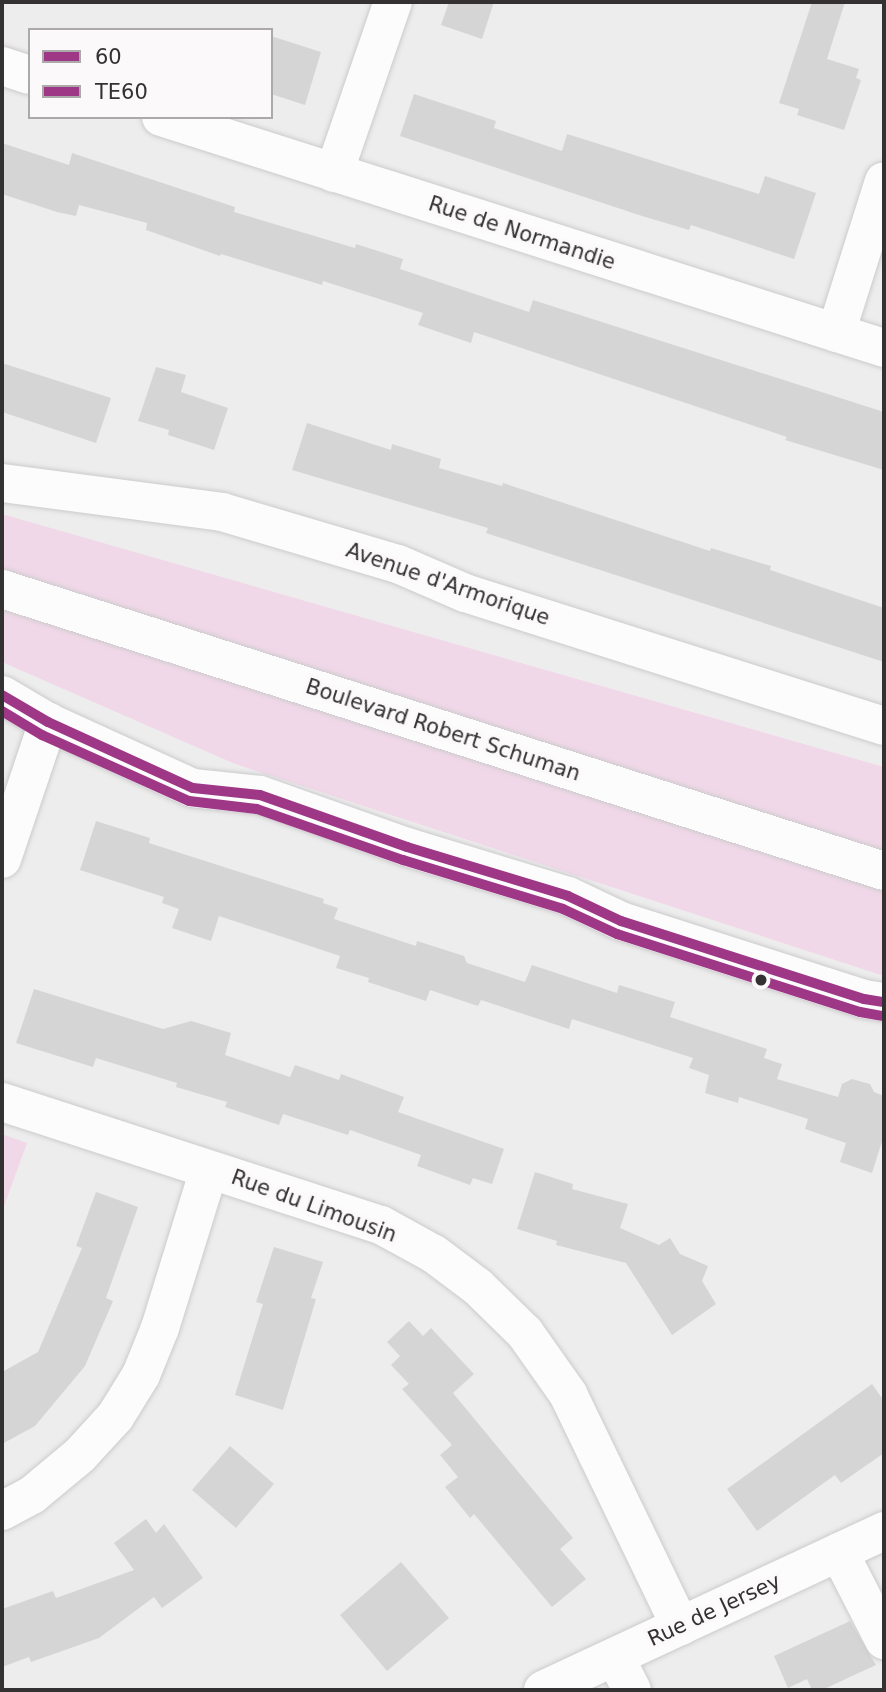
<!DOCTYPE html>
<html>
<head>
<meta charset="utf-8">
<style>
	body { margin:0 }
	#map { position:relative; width:886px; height:1692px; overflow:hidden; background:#eeedee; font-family:"DejaVu Sans",sans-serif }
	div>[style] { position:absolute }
	.green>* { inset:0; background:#f1d8e9 }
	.building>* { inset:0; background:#d6d5d6 }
	.roads { filter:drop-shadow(0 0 2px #cccbcc) drop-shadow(0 0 2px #cccbcc) }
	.minor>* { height:38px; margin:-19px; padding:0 19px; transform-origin:19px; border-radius:19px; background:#fcfcfc }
	.major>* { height:38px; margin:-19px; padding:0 19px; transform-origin:19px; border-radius:19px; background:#fcfcfc }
	.bus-1>* { height:10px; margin:-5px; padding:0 5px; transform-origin:5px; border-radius:5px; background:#9f3787 }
	.bus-2>* { height:10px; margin:-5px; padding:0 5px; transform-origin:5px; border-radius:5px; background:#9f3787 }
	.dots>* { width:19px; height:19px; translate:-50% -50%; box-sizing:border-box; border:4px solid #fcf9fb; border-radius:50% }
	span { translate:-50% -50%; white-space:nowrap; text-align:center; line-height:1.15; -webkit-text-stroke:7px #fcf9fb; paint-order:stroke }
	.street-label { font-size:21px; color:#333132 }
	.frame { position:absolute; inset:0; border:4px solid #333132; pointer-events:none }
	.legend { position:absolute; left:28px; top:28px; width:245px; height:91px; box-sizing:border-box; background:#fcf9fb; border:2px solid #aca9ab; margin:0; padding:9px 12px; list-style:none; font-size:21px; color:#333132 }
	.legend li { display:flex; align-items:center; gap:14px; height:35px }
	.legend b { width:35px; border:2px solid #aca9ab }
</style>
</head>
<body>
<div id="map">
	<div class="green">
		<i style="clip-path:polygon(2px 514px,884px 767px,884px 976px,235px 764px,2px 662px)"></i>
		<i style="clip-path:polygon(2px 1134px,27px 1143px,2px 1212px)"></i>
	</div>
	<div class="building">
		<i style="clip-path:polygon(449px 2px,494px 2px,482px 39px,441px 25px)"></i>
		<i style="clip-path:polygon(812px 2px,845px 2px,827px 59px,859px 69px,856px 78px,861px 80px,844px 130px,797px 115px,799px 109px,779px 103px)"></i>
		<i style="clip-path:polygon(271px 36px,321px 52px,305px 105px,271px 94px)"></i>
		<i style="clip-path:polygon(414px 94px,496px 121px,494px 128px,562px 151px,567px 134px,759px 194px,765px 176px,816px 193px,794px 259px,691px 225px,689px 230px,642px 216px,400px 136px)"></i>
		<i style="clip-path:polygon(2px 143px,69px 165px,72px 153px,235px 207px,234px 212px,355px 248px,356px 244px,403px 259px,400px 269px,529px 312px,533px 300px,884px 412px,884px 470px,785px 440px,787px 437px,474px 332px,471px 343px,418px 325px,423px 313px,323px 281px,322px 285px,221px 254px,220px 256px,146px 230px,147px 223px,79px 205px,76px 216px,57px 212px,2px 194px)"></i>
		<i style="clip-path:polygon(2px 363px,111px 398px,96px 443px,2px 412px)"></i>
		<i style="clip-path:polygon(156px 367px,186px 375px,181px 392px,228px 408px,214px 450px,168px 435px,169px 430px,138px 421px)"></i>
		<i style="clip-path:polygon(307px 423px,391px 450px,392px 444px,441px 459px,439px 468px,502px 486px,503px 483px,710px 551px,711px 548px,771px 566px,770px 570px,884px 608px,884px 662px,486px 533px,488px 528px,292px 470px)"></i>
		<i style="clip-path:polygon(96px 821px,150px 838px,149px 843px,324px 899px,323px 903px,338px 908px,334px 919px,416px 946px,417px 941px,464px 956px,467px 963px,525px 982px,532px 965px,617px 993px,619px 985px,675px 1002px,670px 1017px,767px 1049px,764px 1058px,782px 1064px,777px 1079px,838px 1097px,842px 1084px,852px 1079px,870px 1084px,874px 1092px,884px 1096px,884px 1135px,872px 1173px,840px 1162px,846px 1143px,805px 1129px,808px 1119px,739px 1097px,738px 1103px,705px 1093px,709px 1075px,689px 1068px,693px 1058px,572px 1019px,569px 1029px,481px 1000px,478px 1006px,430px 990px,426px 1001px,368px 982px,369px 978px,336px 968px,340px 956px,219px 916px,211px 941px,172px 928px,179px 909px,162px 903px,164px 897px,80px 870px)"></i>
		<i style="clip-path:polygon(34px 989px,163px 1029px,191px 1021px,231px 1033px,225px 1055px,290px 1077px,295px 1065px,339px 1080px,341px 1074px,404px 1097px,398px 1112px,504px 1149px,492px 1184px,473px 1178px,470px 1185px,417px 1166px,421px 1155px,350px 1130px,348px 1135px,283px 1114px,279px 1125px,225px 1107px,227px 1102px,176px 1087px,177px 1083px,96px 1058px,93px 1067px,16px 1043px)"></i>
		<i style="clip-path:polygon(535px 1172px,573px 1184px,572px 1189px,628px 1204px,620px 1228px,659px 1245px,670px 1238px,680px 1254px,708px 1266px,702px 1281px,716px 1304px,672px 1335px,626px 1263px,556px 1245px,557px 1241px,517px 1229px)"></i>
		<i style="clip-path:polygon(96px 1192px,138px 1207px,106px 1298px,113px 1301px,85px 1366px,35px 1426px,2px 1444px,2px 1372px,38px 1352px,82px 1248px,76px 1246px)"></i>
		<i style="clip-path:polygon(274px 1247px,323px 1262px,311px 1298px,316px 1299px,283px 1410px,235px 1395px,263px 1304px,256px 1302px)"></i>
		<i style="clip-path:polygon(409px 1321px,423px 1336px,431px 1328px,474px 1374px,453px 1393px,573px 1538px,560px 1549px,586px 1579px,552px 1607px,474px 1514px,470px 1518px,445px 1487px,458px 1477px,440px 1455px,452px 1445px,402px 1389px,409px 1384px,391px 1365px,400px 1356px,387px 1342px)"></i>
		<i style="clip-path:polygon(872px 1384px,884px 1401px,884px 1453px,841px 1483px,835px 1475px,757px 1531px,727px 1489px)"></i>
		<i style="clip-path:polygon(230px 1446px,274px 1484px,236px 1528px,192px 1490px)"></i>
		<i style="clip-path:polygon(146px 1519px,156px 1533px,164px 1524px,203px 1578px,162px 1608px,154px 1597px,99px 1638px,31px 1662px,29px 1657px,2px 1667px,2px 1609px,53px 1591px,56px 1598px,134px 1570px,114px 1543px)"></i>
		<i style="clip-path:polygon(401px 1562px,449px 1618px,387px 1671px,340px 1615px)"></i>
		<i style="clip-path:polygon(850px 1621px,876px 1665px,822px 1690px,812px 1690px,807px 1679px,788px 1688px,774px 1656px)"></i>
	</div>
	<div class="roads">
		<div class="minor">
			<i style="left:2px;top:66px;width:29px;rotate:18deg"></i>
			<i style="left:161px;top:117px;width:759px;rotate:17.72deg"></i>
			<i style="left:334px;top:173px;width:181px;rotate:-71deg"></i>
			<i style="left:836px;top:333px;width:159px;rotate:-72.5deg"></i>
			<i style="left:2px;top:483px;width:222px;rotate:7.5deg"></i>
			<i style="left:222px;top:512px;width:184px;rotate:16.5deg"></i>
			<i style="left:398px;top:564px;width:73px;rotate:23.4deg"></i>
			<i style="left:465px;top:593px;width:440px;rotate:17.6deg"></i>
			<i style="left:2px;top:695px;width:53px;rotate:30.4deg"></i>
			<i style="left:48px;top:722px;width:159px;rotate:24.5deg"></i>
			<i style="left:193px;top:788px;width:67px;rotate:6deg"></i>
			<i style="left:260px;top:795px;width:156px;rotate:19.5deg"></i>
			<i style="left:407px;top:847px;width:168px;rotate:16.9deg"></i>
			<i style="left:568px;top:896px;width:59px;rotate:25.3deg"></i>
			<i style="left:621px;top:921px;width:255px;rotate:17.8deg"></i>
			<i style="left:864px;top:999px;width:20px;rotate:9deg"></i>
			<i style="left:2px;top:859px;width:145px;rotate:-71.4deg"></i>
			<i style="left:2px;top:1102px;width:398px;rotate:18deg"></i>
			<i style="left:381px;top:1225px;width:60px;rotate:28.7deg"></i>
			<i style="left:434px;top:1254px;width:55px;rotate:36.9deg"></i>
			<i style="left:478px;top:1287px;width:66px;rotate:44.4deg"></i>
			<i style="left:525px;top:1333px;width:75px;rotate:54.8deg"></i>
			<i style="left:568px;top:1394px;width:258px;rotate:64.2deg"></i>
			<i style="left:2px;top:1511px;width:34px;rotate:-28deg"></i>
			<i style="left:32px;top:1495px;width:62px;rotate:-39.8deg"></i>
			<i style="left:80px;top:1455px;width:52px;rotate:-47.4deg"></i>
			<i style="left:115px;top:1417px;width:49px;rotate:-58.2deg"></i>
			<i style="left:141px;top:1375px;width:51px;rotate:-68deg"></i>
			<i style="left:160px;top:1328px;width:165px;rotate:-72.8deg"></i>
			<i style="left:839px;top:1552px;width:99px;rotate:62.9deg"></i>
			<i style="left:615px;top:1657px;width:37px;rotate:63deg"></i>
			<i style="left:543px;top:1690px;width:376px;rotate:-25deg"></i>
		</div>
		<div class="major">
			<i style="left:2px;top:589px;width:926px;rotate:17.73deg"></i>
		</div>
	</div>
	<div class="bus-1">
		<i style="left:2px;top:695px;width:53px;rotate:30.4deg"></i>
		<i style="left:48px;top:722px;width:159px;rotate:24.5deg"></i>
		<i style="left:193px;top:788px;width:67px;rotate:6deg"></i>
		<i style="left:260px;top:795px;width:156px;rotate:19.5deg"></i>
		<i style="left:407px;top:847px;width:168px;rotate:16.9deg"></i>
		<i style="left:568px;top:896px;width:59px;rotate:25.3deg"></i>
		<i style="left:621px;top:921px;width:255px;rotate:17.8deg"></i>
		<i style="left:864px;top:999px;width:20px;rotate:9deg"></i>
	</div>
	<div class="bus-2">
		<i style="left:2px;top:711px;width:47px;rotate:31deg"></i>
		<i style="left:42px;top:735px;width:161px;rotate:24.2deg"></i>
		<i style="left:189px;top:801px;width:68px;rotate:6.7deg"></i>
		<i style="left:257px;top:809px;width:155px;rotate:19.3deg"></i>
		<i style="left:403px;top:860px;width:167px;rotate:17deg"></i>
		<i style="left:563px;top:909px;width:60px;rotate:24.8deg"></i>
		<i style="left:617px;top:934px;width:255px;rotate:17.8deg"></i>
		<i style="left:860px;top:1012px;width:22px;rotate:10deg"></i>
	</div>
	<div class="dots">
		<i style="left:761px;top:980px;background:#333132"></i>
	</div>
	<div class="street-label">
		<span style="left:522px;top:233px;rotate:18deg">Rue de Normandie</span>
		<span style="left:448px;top:584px;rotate:19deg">Avenue d'Armorique</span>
		<span style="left:443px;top:730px;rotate:18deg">Boulevard Robert Schuman</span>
		<span style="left:314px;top:1206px;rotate:20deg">Rue du Limousin</span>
		<span style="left:714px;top:1610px;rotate:-25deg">Rue de Jersey</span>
	</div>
	<div class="frame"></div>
	<ul class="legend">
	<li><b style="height:9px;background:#9f3787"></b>60</li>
	<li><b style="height:9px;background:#9f3787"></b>TE60</li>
	</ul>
</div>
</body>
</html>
